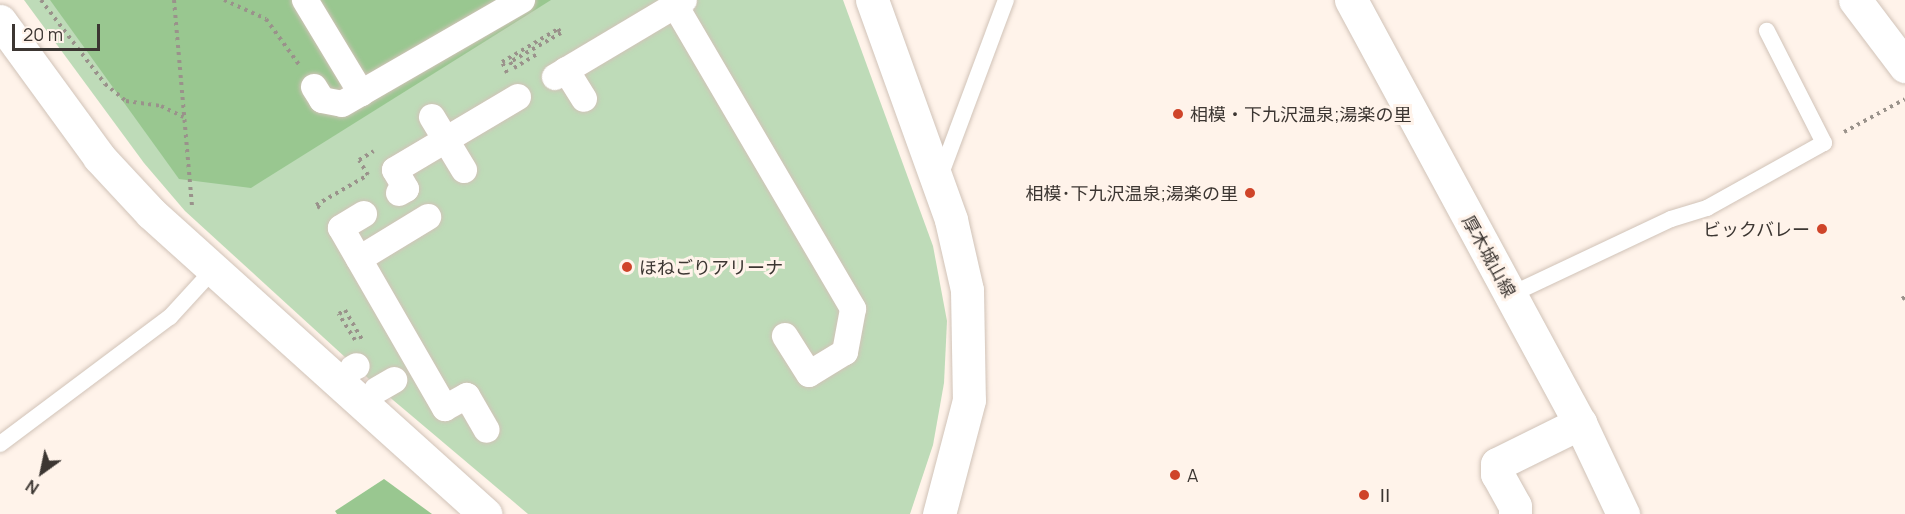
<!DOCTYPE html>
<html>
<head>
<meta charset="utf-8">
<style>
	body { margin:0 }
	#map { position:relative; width:1905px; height:514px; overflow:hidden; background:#fff3ea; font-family:Manrope,"Noto Sans JP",sans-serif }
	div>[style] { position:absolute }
	.green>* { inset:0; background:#bedbb8 }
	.forest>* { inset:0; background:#99c790 }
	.path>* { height:4px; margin-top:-2px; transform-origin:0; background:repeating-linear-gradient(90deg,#9a928b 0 3px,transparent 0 7.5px) }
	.roads { filter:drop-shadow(0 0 2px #d1c3b8) drop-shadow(0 0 2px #d1c3b8) }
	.service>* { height:16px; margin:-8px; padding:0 8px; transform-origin:8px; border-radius:8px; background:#fff }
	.pedestrian>* { height:26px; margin:-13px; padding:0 13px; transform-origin:13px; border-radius:13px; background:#fff }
	.minor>* { height:33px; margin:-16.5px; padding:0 16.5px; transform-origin:16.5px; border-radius:16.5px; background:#fff }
	.tertiary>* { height:33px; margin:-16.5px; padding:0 16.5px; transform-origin:16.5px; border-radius:16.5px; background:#fff }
	.secondary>* { height:33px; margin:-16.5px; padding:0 16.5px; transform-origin:16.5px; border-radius:16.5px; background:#fff }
	.dots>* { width:16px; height:16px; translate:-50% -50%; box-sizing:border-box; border:3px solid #fff3ea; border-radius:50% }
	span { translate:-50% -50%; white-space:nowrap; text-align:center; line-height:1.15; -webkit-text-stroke:6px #fff3ea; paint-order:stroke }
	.poi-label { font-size:18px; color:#3c3632 }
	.left { translate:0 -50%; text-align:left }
	.right { translate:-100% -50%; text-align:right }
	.street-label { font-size:18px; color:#3c3632 }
	.north { position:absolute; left:12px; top:442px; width:60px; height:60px; -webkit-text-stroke:4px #fff3ea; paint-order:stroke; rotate:213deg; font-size:16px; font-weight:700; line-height:24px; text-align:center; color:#3c3632 }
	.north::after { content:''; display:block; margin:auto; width:21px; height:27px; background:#3c3632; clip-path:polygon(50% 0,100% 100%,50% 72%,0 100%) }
	.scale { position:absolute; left:12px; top:24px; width:88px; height:27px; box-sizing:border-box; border:3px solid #3c3632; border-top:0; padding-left:8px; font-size:18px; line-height:21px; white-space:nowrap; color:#3c3632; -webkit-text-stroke:4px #fff3ea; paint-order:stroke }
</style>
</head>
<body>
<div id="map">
	<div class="green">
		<i style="clip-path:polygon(24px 0,843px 0,933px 246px,947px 321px,944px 383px,933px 445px,910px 514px,528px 514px,380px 389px,185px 211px,144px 163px)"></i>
	</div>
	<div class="forest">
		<i style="clip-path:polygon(50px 0,551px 0,251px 188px,179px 179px)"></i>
		<i style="clip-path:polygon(384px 479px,432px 514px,337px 514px,335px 511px)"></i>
	</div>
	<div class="path">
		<i style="left:41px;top:0;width:106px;rotate:52.7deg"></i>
		<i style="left:105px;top:84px;width:27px;rotate:39deg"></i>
		<i style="left:126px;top:101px;width:35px;rotate:8deg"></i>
		<i style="left:161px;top:106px;width:25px;rotate:26deg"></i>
		<i style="left:174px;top:0;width:207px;rotate:85deg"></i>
		<i style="left:224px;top:0;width:46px;rotate:24.3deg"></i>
		<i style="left:266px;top:19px;width:58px;rotate:54.1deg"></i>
		<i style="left:507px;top:73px;width:12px;rotate:-114deg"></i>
		<i style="left:502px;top:62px;width:65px;rotate:-30.5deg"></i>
		<i style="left:558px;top:29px;width:5px;rotate:53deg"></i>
		<i style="left:561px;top:33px;width:59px;rotate:150.4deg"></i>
		<i style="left:510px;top:62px;width:7px;rotate:56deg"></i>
		<i style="left:514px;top:68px;width:26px;rotate:-31deg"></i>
		<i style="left:1844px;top:132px;width:69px;rotate:-28.4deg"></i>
		<i style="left:320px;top:208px;width:5px;rotate:-143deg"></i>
		<i style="left:316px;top:205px;width:60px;rotate:-30deg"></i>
		<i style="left:368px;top:175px;width:17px;rotate:-121deg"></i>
		<i style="left:359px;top:160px;width:17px;rotate:-31deg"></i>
		<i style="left:1902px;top:299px;width:4px;rotate:-34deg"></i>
		<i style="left:355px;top:340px;width:31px;rotate:-122deg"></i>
		<i style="left:339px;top:314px;width:7px;rotate:-34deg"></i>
		<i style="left:345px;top:310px;width:34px;rotate:60deg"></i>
	</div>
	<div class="roads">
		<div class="service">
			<i style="left:939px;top:179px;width:191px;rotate:-69.5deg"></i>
			<i style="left:1510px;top:295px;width:178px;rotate:-25.3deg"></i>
			<i style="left:1671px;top:219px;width:38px;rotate:-17deg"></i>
			<i style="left:1707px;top:208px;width:134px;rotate:-29.1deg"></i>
			<i style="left:1824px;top:143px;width:126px;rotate:-117deg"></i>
			<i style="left:0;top:444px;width:212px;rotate:-36.8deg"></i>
			<i style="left:170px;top:317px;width:64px;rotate:-47.5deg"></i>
		</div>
		<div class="pedestrian">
			<i style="left:305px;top:0;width:109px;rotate:58.9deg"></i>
			<i style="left:361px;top:93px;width:186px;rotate:-30deg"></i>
			<i style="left:672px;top:0;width:358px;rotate:59.6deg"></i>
			<i style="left:853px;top:309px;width:44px;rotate:100.5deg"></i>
			<i style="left:845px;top:352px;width:42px;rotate:148.6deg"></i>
			<i style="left:809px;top:374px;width:45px;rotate:-122.3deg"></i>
			<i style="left:566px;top:70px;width:34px;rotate:58deg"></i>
			<i style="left:555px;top:77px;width:150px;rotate:-30.8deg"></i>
			<i style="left:314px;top:87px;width:15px;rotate:58deg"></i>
			<i style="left:322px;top:100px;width:20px;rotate:11deg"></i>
			<i style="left:342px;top:104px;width:22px;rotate:-30deg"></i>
			<i style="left:432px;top:117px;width:62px;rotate:58.9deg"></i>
			<i style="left:399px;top:193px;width:8px;rotate:-30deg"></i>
			<i style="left:406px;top:189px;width:22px;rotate:-120deg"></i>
			<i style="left:395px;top:170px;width:143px;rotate:-30.7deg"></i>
			<i style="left:364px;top:214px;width:27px;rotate:149deg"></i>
			<i style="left:341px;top:228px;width:208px;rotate:60deg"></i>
			<i style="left:445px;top:408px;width:25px;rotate:-29deg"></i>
			<i style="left:467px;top:396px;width:39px;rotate:60deg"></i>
			<i style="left:359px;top:259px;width:81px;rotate:-31.3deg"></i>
			<i style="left:353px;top:368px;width:4px;rotate:-27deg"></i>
			<i style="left:377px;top:390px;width:20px;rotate:-30deg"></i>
		</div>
		<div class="minor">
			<i style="left:1855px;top:0;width:83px;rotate:52.9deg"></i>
			<i style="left:1515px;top:514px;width:8px;rotate:-90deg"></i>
			<i style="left:1515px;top:506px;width:37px;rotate:-119deg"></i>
			<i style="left:1497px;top:474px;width:10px;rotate:-90deg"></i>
			<i style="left:1497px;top:464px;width:93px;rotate:-26.3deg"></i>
		</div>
		<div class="tertiary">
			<i style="left:872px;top:0;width:234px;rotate:70.2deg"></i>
			<i style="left:951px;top:220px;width:72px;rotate:77.1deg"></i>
			<i style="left:967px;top:290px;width:110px;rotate:89deg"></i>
			<i style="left:969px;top:400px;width:118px;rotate:104.7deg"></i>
			<i style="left:0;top:21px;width:168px;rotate:53.9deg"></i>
			<i style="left:99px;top:157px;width:76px;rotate:47.1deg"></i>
			<i style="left:151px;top:213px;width:450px;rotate:42deg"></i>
		</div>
		<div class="secondary">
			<i style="left:1351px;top:0;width:481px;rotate:61.6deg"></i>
			<i style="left:1580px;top:423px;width:101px;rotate:64.7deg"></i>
		</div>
	</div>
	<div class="dots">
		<i style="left:1178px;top:114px;background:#cf4429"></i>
		<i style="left:1250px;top:193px;background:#cf4429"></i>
		<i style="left:1822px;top:229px;background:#cf4429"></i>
		<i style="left:627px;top:267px;background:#cf4429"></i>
		<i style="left:1175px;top:475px;background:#cf4429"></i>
		<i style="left:1364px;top:495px;background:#cf4429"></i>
	</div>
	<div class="poi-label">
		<span class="left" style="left:1190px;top:114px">相模・下九沢温泉;湯楽の里</span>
		<span class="right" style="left:1238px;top:193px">相模･下九沢温泉;湯楽の里</span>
		<span class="right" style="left:1810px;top:229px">ビックバレー</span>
		<span class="left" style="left:639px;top:267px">ほねごりアリーナ</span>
		<span class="left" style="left:1187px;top:475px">A</span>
		<span class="left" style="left:1376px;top:495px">Ⅱ</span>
	</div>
	<div class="street-label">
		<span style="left:1489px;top:256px;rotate:61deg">厚木城山線</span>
	</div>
	<div class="north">N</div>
	<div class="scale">20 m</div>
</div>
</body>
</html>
